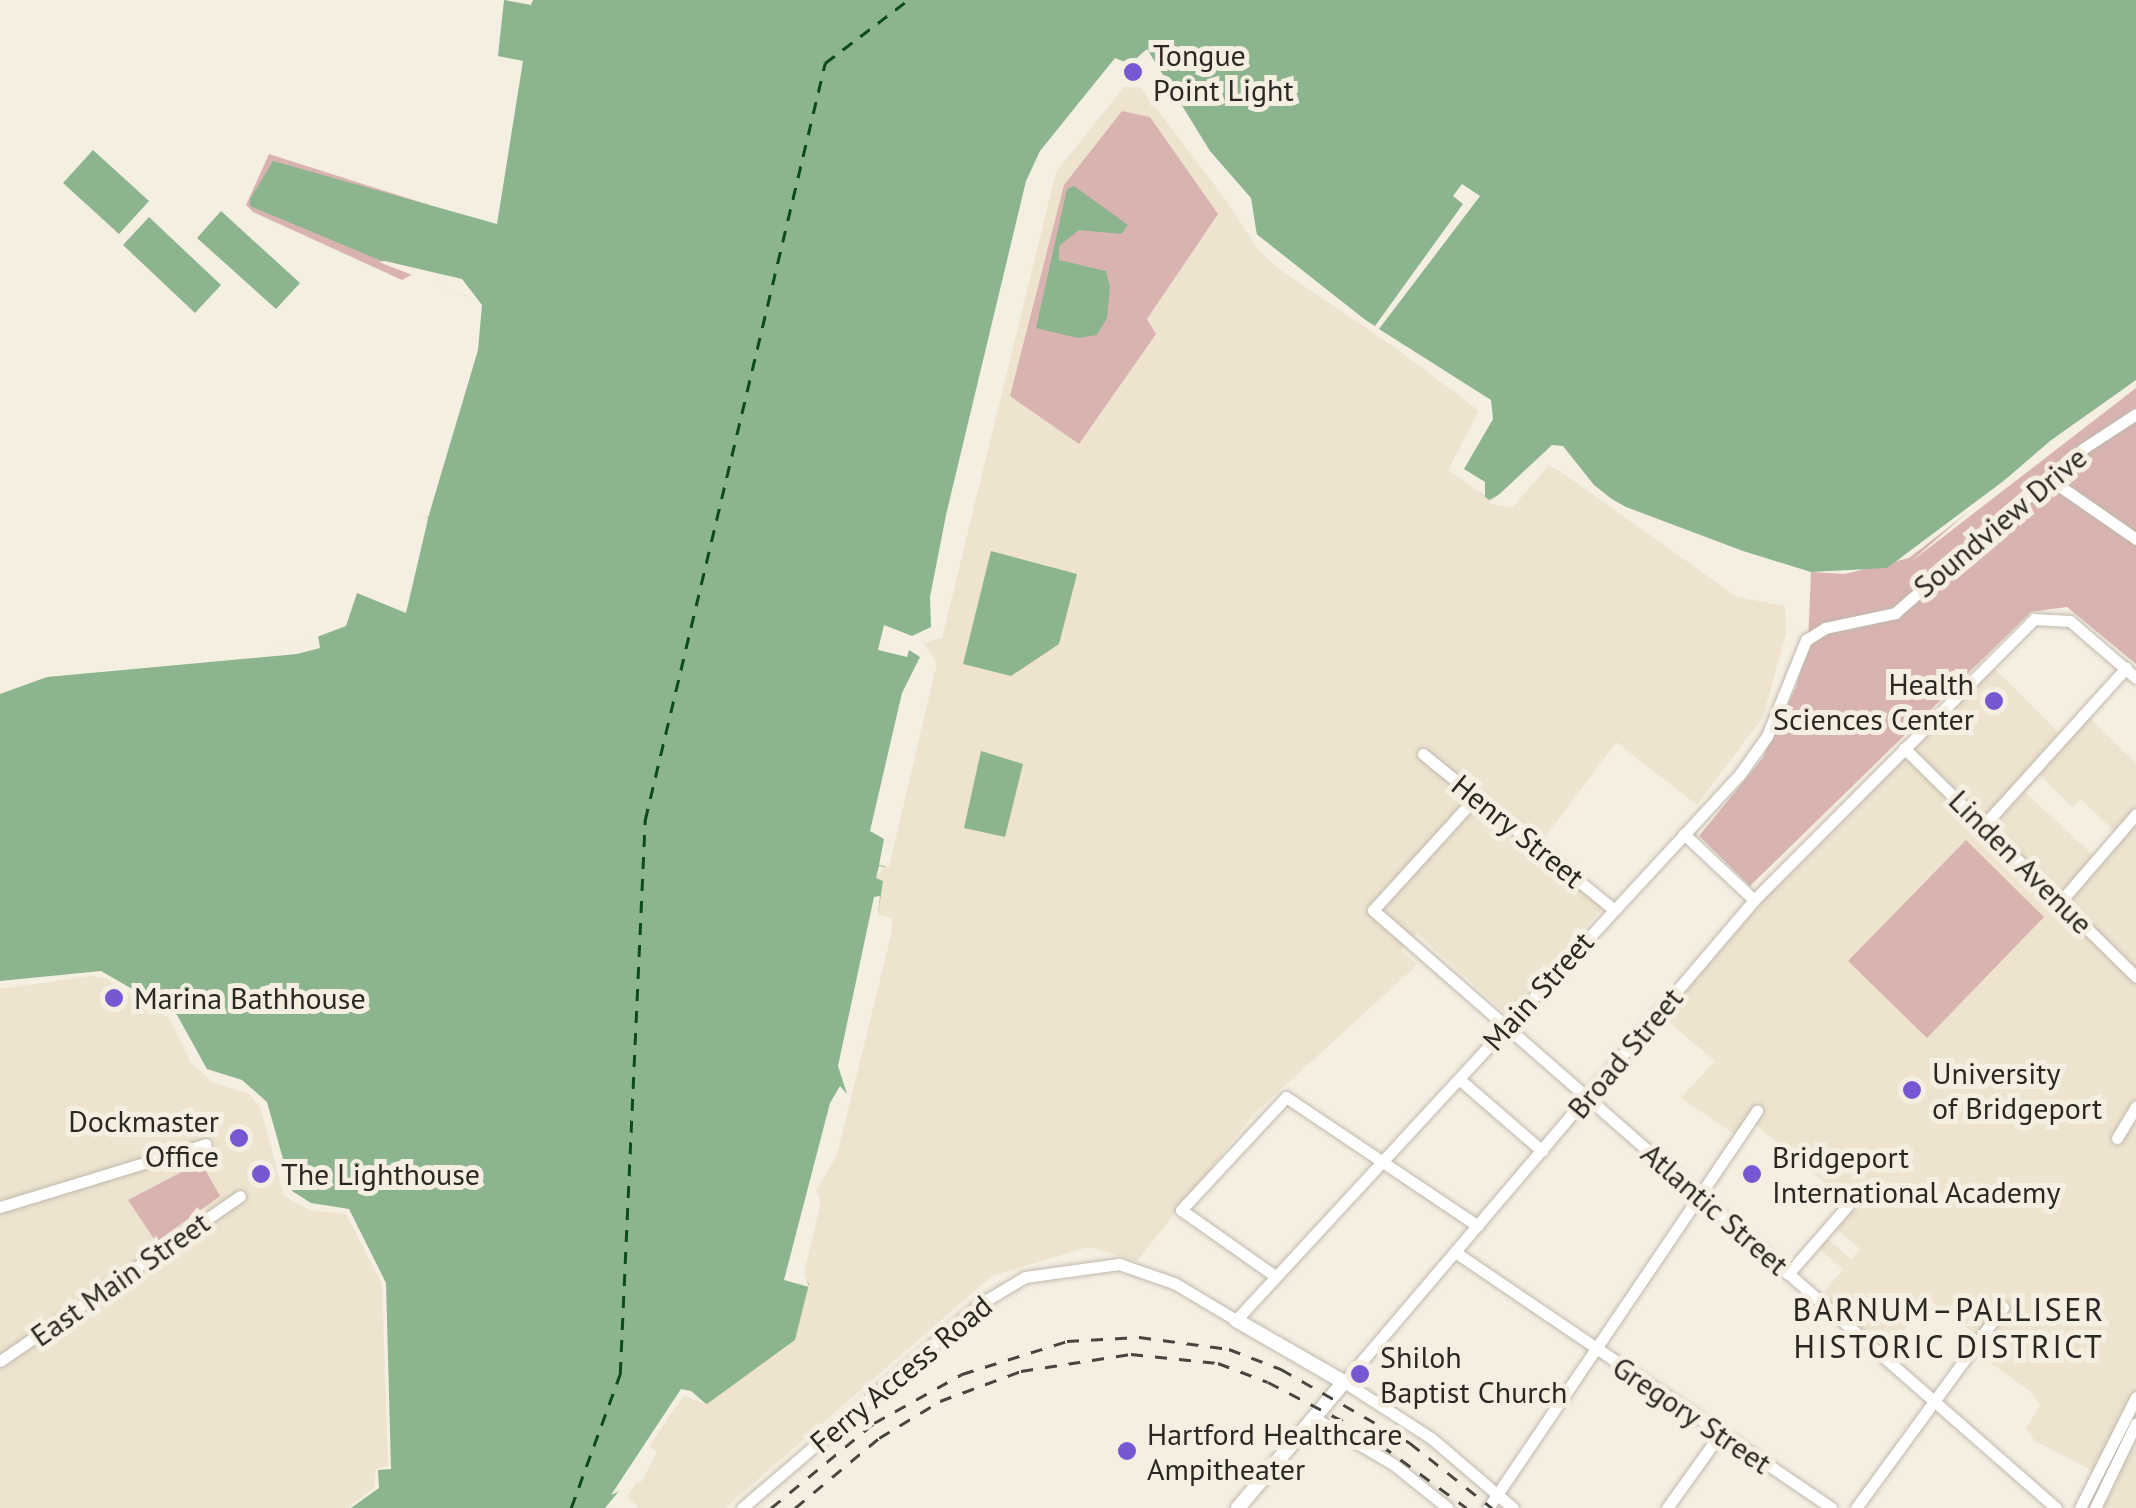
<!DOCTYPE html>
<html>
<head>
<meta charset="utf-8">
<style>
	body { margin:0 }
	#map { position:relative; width:2136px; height:1508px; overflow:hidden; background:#f5efe2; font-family:"PT Sans",sans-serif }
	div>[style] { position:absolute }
	.built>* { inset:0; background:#ede3cf }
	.green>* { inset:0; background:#d9b3b0 }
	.water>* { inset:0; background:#8cb58f }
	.pier>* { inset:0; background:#f5efe2 }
	.ferry>* { height:2.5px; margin-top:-1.25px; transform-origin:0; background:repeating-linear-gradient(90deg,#0c4b1a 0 12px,transparent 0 22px) }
	.roads { filter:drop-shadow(0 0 2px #c0b9ad) drop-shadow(0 0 2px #c0b9ad) }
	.minor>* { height:11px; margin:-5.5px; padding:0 5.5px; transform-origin:5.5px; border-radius:5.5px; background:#fff }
	.major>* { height:14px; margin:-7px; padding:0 7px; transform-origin:7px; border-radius:7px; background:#fff }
	.rail>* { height:2.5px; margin-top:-1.25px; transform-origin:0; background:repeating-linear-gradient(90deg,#48453f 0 12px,transparent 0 24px) }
	.dots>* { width:28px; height:28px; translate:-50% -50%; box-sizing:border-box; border:5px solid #f5efe2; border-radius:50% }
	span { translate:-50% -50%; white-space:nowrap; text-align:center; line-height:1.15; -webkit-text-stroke:10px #f5efe2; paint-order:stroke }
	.poi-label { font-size:30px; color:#2b2823 }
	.left { translate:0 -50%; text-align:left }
	.right { translate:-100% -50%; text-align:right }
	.street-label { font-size:30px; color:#2b2823 }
	.neighbourhood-label { font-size:32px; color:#2b2823; letter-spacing:2.5px }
</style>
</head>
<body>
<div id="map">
	<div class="built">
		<i style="clip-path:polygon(1121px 82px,1142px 83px,1165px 107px,1260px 252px,1282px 271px,1484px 408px,1543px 459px,1737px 597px,1785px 606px,1786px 634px,1763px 717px,1697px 805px,1616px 742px,1538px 846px,1608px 902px,1506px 1014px,1417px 933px,1401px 950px,1417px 965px,1254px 1114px,1137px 1261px,1088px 1247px,992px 1276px,725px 1508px,639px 1508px,627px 1496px,657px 1453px,649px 1444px,688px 1390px,707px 1404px,795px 1340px,809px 1284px,801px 1273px,809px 1200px,892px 917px,878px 914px,883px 882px,875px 879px,884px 867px,919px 639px,938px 636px,1052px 170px)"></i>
		<i style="clip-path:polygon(evenodd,1994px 668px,2068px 742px,2090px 718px,2136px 763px,2136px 1508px,2100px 1508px,2113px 1481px,2035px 1441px,2026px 1429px,2040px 1405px,2031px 1392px,1978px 1354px,1986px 1342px,1929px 1300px,1886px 1351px,1822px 1295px,1843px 1269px,1819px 1248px,1827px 1239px,1851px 1259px,1860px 1249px,1836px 1228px,1853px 1207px,1748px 1118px,1736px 1135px,1681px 1098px,1715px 1061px,1664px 1018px,1765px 898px,1994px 668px,2040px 775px,2072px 807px,2081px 799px,2114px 831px,2093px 855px,2025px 792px,2040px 775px)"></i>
		<i style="clip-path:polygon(91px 976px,107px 979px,170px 1019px,191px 1063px,214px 1083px,249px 1094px,261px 1109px,284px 1196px,309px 1210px,346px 1214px,382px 1284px,388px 1466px,376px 1469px,374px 1488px,347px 1508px,0 1508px,0 989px)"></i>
	</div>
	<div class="green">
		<i style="clip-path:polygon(1122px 111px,1150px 117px,1218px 214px,1147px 319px,1156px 334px,1079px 444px,1010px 396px,1064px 185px)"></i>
		<i style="clip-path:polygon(269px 154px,429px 205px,439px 219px,420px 270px,402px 280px,253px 212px,246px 205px)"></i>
		<i style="clip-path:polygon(2136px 382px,2136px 664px,2067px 607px,2031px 612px,1750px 886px,1699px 836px,1762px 759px,1796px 687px,1808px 643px,1811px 572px,1845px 574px,1909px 558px)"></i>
		<i style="clip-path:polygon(1966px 840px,2044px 917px,1927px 1038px,1848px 961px)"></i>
		<i style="clip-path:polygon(195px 1165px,203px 1166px,220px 1196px,156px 1242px,128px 1200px)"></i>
	</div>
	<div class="water">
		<i style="clip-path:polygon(504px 0,531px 5px,533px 0,2136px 0,2136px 382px,1887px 568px,1811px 572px,1743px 551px,1626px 507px,1543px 460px,1532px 477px,1489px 500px,1453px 469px,1486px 415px,1250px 229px,1150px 88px,1129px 80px,1052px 170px,938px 636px,917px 646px,929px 656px,885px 867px,879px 866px,876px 878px,883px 881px,878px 914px,892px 917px,833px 1154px,814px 1187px,801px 1273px,809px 1284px,795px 1340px,707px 1404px,682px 1393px,649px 1444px,653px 1450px,605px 1508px,351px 1508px,379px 1488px,378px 1470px,391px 1469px,386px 1283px,349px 1209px,311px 1203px,292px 1191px,267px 1102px,242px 1080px,207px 1069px,177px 1015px,101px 971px,0 981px,0 688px,47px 675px,293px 646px,346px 626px,357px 593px,406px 613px,428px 519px,422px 512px,441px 465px,474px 315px,466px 296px,250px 206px,250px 199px,273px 161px,497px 224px,523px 61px,498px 56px)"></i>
		<i style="clip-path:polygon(93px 150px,149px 201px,119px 234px,63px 183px)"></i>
		<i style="clip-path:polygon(1074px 186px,1128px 225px,1121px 234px,1079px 230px,1059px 246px,1059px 260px,1106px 271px,1110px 287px,1107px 318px,1097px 335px,1078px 338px,1036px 328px,1067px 189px)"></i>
		<i style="clip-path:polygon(221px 211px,300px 283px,276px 309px,197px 238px)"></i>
		<i style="clip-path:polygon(149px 217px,221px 285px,195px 313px,123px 245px)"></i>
		<i style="clip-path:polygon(991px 551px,1077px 574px,1059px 644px,1011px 676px,963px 664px)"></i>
		<i style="clip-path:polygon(981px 751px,1023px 764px,1005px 837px,964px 828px)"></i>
	</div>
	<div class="pier">
		<i style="clip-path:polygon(1147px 49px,1210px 151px,1251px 198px,1258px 242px,1140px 87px,1124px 87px,1056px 172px,942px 638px,923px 643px,937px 663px,889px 867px,879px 865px,884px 839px,870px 831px,902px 693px,920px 657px,909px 650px,907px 657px,878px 650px,884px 625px,912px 636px,931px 627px,930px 597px,946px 515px,1026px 181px,1040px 151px,1115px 58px,1130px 64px)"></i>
		<i style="clip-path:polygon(1462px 184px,1480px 196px,1379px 329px,1491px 400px,1493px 419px,1464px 469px,1485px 482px,1485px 496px,1448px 470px,1479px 411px,1329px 298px,1375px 326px,1463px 204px,1453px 196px)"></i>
		<i style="clip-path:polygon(385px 261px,462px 279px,482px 305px,478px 350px,428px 518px,417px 510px,427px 469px,436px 462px,471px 318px,466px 296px,379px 262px)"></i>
		<i style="clip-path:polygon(2136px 380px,2136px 388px,1908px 564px,2050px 441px)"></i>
		<i style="clip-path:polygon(1552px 445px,1563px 446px,1594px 485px,1632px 515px,1549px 465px,1513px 507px,1489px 504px)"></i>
		<i style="clip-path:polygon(318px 636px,320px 648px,297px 654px,47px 677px,0 694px,0 683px,48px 669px,292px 646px)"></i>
		<i style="clip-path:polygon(880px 896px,878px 914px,892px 917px,892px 931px,837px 1155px,816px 1191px,821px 1202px,804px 1273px,809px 1287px,784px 1280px,830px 1103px,840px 1086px,847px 1094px,838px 1066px,874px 897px)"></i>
		<i style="clip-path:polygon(681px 1389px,691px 1391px,706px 1404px,683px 1395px,650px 1445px,656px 1454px,642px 1481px,611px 1495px)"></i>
	</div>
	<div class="ferry">
		<i style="left:571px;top:1508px;width:143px;rotate:-69.9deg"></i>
		<i style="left:620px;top:1374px;width:555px;rotate:-87.42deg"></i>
		<i style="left:645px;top:820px;width:778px;rotate:-76.62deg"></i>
		<i style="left:825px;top:63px;width:104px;rotate:-37.2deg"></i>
	</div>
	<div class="roads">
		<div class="minor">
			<i style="left:2048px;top:478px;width:107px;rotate:34.7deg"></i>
			<i style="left:1904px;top:748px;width:326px;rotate:44.6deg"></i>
			<i style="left:1423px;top:754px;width:245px;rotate:39.2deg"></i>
			<i style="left:1475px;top:798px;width:151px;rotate:132.3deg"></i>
			<i style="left:1373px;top:910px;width:908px;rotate:41.2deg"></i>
			<i style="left:1984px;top:825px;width:212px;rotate:-47.9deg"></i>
			<i style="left:1684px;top:834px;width:96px;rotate:43.3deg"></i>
			<i style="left:2061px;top:901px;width:115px;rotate:-49.2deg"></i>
			<i style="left:1459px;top:1079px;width:110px;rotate:40.9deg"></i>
			<i style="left:2117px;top:1138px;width:37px;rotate:-59deg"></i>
			<i style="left:0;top:1207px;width:215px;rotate:-17deg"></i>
			<i style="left:1455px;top:1252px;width:455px;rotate:34.2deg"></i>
			<i style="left:1788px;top:1274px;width:91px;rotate:-49deg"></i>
			<i style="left:1275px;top:1276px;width:115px;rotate:-144.9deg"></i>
			<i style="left:1181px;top:1210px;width:154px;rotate:-47.1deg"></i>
			<i style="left:1286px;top:1097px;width:231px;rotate:33.9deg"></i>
			<i style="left:0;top:1361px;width:291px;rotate:-34.5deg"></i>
			<i style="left:1314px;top:1418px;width:91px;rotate:30.2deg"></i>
			<i style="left:1393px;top:1464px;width:70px;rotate:38.7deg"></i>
			<i style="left:742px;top:1508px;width:313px;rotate:-40.6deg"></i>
			<i style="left:980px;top:1304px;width:52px;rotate:-31deg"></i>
			<i style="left:1025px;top:1277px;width:95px;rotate:-7.9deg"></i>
			<i style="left:1119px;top:1264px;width:58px;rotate:19.1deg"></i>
			<i style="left:1174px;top:1283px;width:72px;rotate:30.8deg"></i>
			<i style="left:1236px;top:1320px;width:743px;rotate:-47.29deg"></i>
			<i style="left:1740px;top:774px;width:47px;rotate:-54.6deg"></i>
			<i style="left:1767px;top:736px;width:104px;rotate:-67.9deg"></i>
			<i style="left:1806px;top:640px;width:22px;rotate:-32deg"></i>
			<i style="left:1825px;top:628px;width:72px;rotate:-12.1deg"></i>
			<i style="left:1895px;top:613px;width:251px;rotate:-41.1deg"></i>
			<i style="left:2084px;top:448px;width:62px;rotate:-33.2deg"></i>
			<i style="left:1488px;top:1508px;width:480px;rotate:-55.9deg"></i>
			<i style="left:1513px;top:1508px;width:108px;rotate:-139.5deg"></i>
			<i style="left:1431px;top:1438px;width:103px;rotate:-147.2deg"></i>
			<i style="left:1344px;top:1382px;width:633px;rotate:-49.61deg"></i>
			<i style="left:1754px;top:900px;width:397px;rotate:-45.1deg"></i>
			<i style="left:2034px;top:619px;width:36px;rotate:3deg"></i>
			<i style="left:2070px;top:621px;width:87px;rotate:40.8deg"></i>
			<i style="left:1667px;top:1508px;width:91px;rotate:-54.4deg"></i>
			<i style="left:1856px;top:1508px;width:249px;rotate:-53.8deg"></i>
			<i style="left:2080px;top:1508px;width:124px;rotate:-63.2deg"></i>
			<i style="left:2095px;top:1508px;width:94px;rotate:-64.2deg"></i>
		</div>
		<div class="major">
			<i style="left:1236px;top:1320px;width:125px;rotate:29.9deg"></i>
			<i style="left:1344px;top:1382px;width:165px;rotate:130.1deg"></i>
		</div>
	</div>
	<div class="rail">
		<i style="left:771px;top:1508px;width:134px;rotate:-39.5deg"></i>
		<i style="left:874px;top:1423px;width:101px;rotate:-29.1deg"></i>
		<i style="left:962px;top:1374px;width:110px;rotate:-17.4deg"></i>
		<i style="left:1067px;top:1341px;width:72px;rotate:-3.2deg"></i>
		<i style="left:1139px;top:1337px;width:91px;rotate:7.6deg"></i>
		<i style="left:1229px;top:1349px;width:56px;rotate:21deg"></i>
		<i style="left:1281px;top:1369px;width:149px;rotate:29.8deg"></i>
		<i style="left:1410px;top:1443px;width:105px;rotate:38.4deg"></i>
		<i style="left:795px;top:1508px;width:109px;rotate:-39.8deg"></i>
		<i style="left:879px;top:1438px;width:71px;rotate:-31.2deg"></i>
		<i style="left:940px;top:1401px;width:86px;rotate:-20.3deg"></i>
		<i style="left:1021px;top:1371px;width:111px;rotate:-8.8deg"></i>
		<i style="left:1131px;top:1354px;width:87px;rotate:5.9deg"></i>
		<i style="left:1218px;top:1363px;width:53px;rotate:20.8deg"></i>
		<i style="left:1268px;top:1382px;width:106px;rotate:27.5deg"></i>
		<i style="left:1362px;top:1431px;width:130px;rotate:36.3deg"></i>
	</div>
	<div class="dots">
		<i style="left:1133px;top:72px;background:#7858d2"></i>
		<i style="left:1994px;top:701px;background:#7858d2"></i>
		<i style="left:114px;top:998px;background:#7858d2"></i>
		<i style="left:1912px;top:1090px;background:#7858d2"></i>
		<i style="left:239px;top:1138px;background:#7858d2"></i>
		<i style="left:261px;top:1174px;background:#7858d2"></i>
		<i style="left:1752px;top:1174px;background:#7858d2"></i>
		<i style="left:1360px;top:1374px;background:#7858d2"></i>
		<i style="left:1127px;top:1451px;background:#7858d2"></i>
	</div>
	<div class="poi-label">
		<span class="left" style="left:1153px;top:72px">Tongue<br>Point Light</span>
		<span class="right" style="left:1974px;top:701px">Health<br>Sciences Center</span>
		<span class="left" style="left:134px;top:998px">Marina Bathhouse</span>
		<span class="left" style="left:1932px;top:1090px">University<br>of Bridgeport</span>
		<span class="right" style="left:219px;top:1138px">Dockmaster<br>Office</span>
		<span class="left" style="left:1772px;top:1174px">Bridgeport<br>International Academy</span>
		<span class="left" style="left:281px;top:1174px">The Lighthouse</span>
		<span class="left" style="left:1380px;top:1374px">Shiloh<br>Baptist Church</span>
		<span class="left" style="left:1147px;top:1451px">Hartford Healthcare<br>Ampitheater</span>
	</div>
	<div class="street-label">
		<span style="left:2000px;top:522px;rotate:-40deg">Soundview Drive</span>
		<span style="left:1518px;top:831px;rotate:39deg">Henry Street</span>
		<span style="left:2021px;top:862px;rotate:45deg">Linden Avenue</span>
		<span style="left:1538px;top:991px;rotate:-48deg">Main Street</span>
		<span style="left:1625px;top:1053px;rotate:-50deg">Broad Street</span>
		<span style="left:1715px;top:1209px;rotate:41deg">Atlantic Street</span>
		<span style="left:120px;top:1279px;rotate:-35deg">East Main Street</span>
		<span style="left:901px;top:1374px;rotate:-40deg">Ferry Access Road</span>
		<span style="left:1692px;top:1415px;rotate:34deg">Gregory Street</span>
	</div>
	<div class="neighbourhood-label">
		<span style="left:1949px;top:1328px">BARNUM–PALLISER<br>HISTORIC DISTRICT</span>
	</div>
</div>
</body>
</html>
